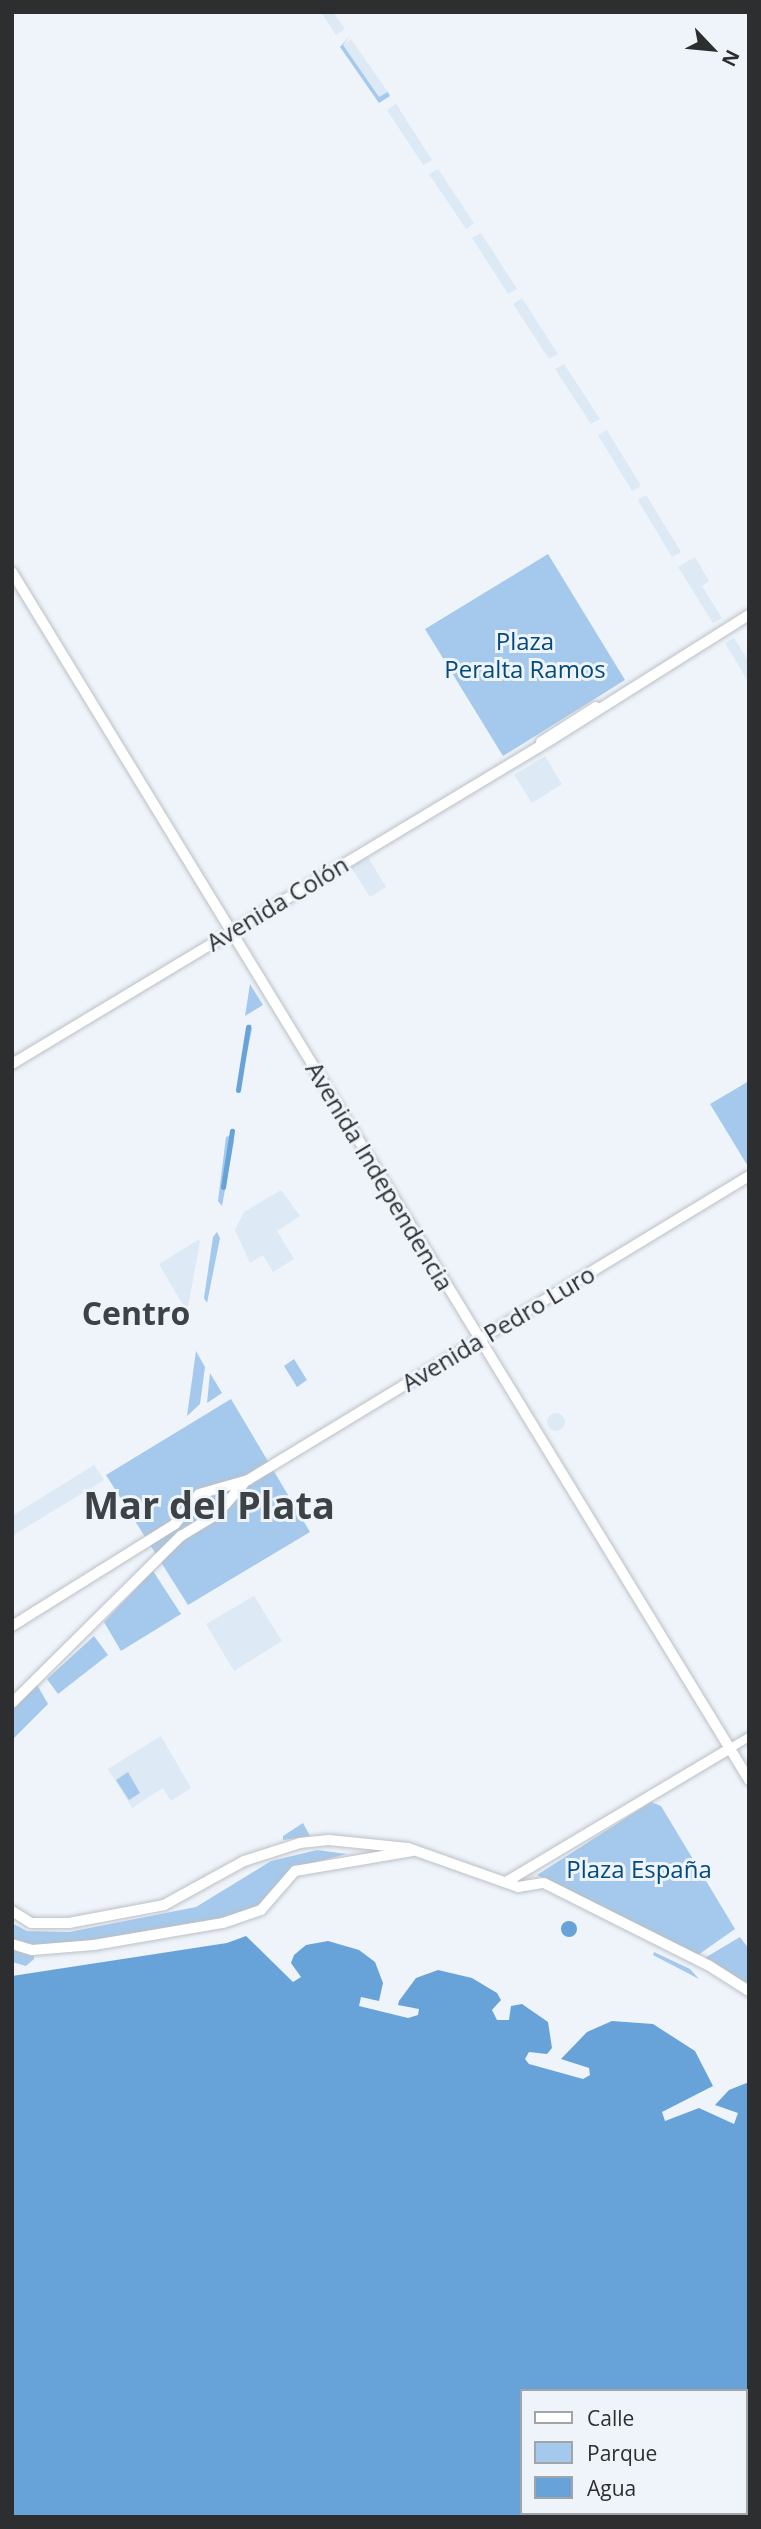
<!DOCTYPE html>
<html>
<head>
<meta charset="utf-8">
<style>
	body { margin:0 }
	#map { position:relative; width:761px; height:2529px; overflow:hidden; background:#eef4fa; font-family:"Open Sans",sans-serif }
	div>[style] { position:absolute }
	.built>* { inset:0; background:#dde9f4 }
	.round { border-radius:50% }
	.green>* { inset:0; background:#a5c9ec }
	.water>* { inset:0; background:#67a2d9 }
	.canal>* { height:5px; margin:-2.5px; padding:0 2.5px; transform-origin:2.5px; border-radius:2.5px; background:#67a2d9 }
	.roads { filter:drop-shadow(0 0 2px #bbc0c6) drop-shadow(0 0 2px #bbc0c6) }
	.secondary>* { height:8px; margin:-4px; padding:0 4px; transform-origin:4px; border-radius:4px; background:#fff }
	.primary>* { height:10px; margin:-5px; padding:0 5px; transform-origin:5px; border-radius:5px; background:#fff }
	span { translate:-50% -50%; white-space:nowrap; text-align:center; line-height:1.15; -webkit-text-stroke:6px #eef4fa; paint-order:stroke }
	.park-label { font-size:24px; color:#034b7e }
	.street-label { font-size:24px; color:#2c2e30 }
	.district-label { font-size:32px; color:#3d4246; font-weight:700 }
	.town-label { font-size:38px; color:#3d4246; font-weight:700 }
	.frame { position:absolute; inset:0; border:14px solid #2c2e30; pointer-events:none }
	.legend { position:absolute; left:520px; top:2389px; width:228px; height:126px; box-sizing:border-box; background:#eef4fa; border:2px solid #a0a5a9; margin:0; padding:9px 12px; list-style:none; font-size:21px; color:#2c2e30 }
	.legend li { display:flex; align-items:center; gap:14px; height:35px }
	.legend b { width:35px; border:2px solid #a0a5a9 }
	.north { position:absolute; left:677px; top:14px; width:70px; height:70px; -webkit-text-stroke:5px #eef4fa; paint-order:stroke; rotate:116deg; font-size:19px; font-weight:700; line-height:28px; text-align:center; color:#2c2e30 }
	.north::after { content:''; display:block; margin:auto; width:24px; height:32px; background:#2c2e30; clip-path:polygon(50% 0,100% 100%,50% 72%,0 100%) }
</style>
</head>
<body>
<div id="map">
	<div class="built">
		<i style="clip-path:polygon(321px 12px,333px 12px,345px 29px,336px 35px)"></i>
		<i style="clip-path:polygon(351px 39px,388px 92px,379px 98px,343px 45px)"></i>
		<i style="clip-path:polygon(396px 104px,432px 160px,423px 165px,387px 110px)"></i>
		<i style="clip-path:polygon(438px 169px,474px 223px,466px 229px,429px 174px)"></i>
		<i style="clip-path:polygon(481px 233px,517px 289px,508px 294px,472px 238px)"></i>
		<i style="clip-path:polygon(522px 298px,558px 354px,549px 359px,513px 304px)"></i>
		<i style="clip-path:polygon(564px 364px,600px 419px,591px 424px,555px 369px)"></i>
		<i style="clip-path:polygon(607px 430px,641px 486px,632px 491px,598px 435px)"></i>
		<i style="clip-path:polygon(646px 495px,681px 552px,672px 557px,638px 500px)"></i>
		<i style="clip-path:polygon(695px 557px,709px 581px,702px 586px,722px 618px,713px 623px,678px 567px)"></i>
		<i style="clip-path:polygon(734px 638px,749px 662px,749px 683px,725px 643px)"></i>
		<i style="clip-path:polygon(545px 756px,562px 784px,532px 803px,514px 775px)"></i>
		<i style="clip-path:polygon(368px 857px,386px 887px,370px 897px,351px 867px)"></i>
		<i style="clip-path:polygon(281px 1190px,300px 1216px,277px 1231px,294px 1259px,273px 1272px,263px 1255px,250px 1263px,235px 1230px,244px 1212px)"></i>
		<i style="clip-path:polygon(198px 1240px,200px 1241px,187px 1312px,159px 1264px)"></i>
		<i class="round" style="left:547px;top:1413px;width:18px;height:18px"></i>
		<i style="clip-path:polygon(94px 1465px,104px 1480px,12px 1536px,12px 1516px)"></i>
		<i style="clip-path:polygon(254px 1596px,282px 1641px,234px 1671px,206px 1624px)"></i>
		<i style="clip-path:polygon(161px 1736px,191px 1788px,171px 1801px,163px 1788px,132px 1808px,108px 1769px)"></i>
	</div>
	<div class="green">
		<i style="clip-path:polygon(350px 36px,343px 45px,379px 97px,388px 92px,390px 96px,379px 103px,340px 47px)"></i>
		<i style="clip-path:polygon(548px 554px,625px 680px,503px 756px,425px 629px)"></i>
		<i style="clip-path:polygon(250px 984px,263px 1005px,245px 1016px)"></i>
		<i style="clip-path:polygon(251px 1024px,252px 1029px,239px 1092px,247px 1028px)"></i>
		<i style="clip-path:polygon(749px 1081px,749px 1168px,710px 1104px)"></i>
		<i style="clip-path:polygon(231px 1135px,234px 1141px,222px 1206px,218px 1201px,226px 1137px)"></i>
		<i style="clip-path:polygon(217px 1232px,220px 1238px,207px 1303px,204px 1298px,213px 1237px)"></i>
		<i style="clip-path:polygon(196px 1351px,205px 1367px,200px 1404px,187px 1416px)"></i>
		<i style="clip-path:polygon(294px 1359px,307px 1380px,297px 1387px,284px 1366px)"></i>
		<i style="clip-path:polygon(210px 1373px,222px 1393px,207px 1403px)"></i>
		<i style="clip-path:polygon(231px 1399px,310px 1532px,188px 1605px,106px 1475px)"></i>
		<i style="clip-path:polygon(153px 1571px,181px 1614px,121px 1651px,104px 1622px)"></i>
		<i style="clip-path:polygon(94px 1636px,108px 1655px,58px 1694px,47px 1679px)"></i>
		<i style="clip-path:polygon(36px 1683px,48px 1704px,12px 1740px,12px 1708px)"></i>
		<i style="clip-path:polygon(128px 1772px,140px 1793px,129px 1800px,116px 1780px)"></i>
		<i style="clip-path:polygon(651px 1802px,661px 1806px,735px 1929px,698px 1955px,537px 1875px)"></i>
		<i style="clip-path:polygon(303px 1823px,310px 1836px,283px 1840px,283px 1836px)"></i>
		<i style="clip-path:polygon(317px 1850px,347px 1854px,292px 1868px,260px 1906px,234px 1917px,80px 1943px,33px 1945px,12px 1939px,12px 1923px,27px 1931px,69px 1932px,196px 1907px,271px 1861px)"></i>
		<i style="clip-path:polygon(740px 1937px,749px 1949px,749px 1986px,703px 1959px)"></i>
		<i style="clip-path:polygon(12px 1947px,34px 1954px,34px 1959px,26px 1966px,12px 1962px)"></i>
		<i style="clip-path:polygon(654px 1952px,690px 1969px,699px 1979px,653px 1955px)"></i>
	</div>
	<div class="water">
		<i class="round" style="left:561px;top:1921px;width:16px;height:16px"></i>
		<i style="clip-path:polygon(evenodd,246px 1936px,293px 1982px,301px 1977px,291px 1963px,294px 1955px,306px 1945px,328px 1941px,359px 1950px,375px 1962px,383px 1983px,379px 2001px,361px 1997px,359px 2006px,408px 2018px,418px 2015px,419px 2009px,398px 2005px,399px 2001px,416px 1978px,438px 1970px,472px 1978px,497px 1993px,501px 2000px,492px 2010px,497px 2020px,509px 2020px,511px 2006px,522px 2004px,548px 2022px,552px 2048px,547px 2054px,529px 2052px,525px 2059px,529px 2064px,583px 2079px,590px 2075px,589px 2068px,561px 2059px,587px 2032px,612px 2021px,653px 2024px,695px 2051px,713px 2086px,662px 2112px,665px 2121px,699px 2108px,734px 2124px,738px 2113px,715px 2105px,729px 2090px,749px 2082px,749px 2517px,12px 2517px,12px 1976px,227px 1943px,246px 1936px,521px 2391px,745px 2391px,745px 2513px,521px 2513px,521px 2391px)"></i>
	</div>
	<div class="canal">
		<i style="left:238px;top:1090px;width:64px;rotate:-81deg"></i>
		<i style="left:223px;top:1187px;width:57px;rotate:-80.9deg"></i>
	</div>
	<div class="roads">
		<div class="secondary">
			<i style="left:729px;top:1749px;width:23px;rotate:-31deg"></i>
		</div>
		<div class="primary">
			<i style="left:12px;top:572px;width:1415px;rotate:58.61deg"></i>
			<i style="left:541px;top:742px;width:65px;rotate:-32.5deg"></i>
			<i style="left:12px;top:1064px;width:630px;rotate:-31.04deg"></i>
			<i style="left:552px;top:739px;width:233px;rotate:-32.2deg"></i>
			<i style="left:12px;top:1626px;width:192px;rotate:-32deg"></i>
			<i style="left:175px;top:1524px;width:38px;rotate:-51deg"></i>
			<i style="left:199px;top:1494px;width:51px;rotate:-15.9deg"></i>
			<i style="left:248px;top:1480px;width:586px;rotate:-31.25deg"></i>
			<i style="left:12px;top:1703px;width:238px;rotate:-44.7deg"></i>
			<i style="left:181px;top:1536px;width:42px;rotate:-31.4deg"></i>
			<i style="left:217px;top:1514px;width:41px;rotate:-48.9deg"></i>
			<i style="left:506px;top:1882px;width:260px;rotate:-30.8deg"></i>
			<i style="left:12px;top:1911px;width:22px;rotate:32deg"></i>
			<i style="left:31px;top:1923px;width:38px"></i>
			<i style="left:69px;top:1923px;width:97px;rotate:-10.7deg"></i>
			<i style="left:164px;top:1905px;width:91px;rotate:-28.8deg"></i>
			<i style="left:244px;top:1861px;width:59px;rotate:-17.8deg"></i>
			<i style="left:300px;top:1843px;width:29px;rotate:-6deg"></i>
			<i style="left:329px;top:1840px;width:79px;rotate:5.8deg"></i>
			<i style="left:408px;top:1848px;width:117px;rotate:19.5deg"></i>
			<i style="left:518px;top:1887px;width:26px;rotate:-9deg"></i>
			<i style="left:544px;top:1883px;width:183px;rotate:26.6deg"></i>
			<i style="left:708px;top:1965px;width:49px;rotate:32.4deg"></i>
			<i style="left:12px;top:1944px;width:21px;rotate:17deg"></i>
			<i style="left:32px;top:1950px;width:62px;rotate:-4.6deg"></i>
			<i style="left:94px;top:1945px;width:131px;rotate:-9.7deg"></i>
			<i style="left:223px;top:1923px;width:40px;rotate:-18.9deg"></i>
			<i style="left:261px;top:1910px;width:52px;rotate:-48.9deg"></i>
			<i style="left:295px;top:1871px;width:119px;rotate:-9.7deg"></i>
		</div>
	</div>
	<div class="park-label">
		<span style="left:525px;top:655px">Plaza<br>Peralta Ramos</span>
		<span style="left:639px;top:1869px">Plaza España</span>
	</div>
	<div class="street-label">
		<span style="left:277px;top:903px;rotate:-31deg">Avenida Colón</span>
		<span style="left:380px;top:1176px;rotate:59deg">Avenida Independencia</span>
		<span style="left:498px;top:1328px;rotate:-31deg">Avenida Pedro Luro</span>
	</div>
	<div class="district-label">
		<span style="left:136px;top:1313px">Centro</span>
	</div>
	<div class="town-label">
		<span style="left:209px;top:1505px">Mar del Plata</span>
	</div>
	<div class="frame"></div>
	<ul class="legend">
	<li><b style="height:9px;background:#fff"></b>Calle</li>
	<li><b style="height:19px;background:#a5c9ec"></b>Parque</li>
	<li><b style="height:19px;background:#67a2d9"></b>Agua</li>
	</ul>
	<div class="north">N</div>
</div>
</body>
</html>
